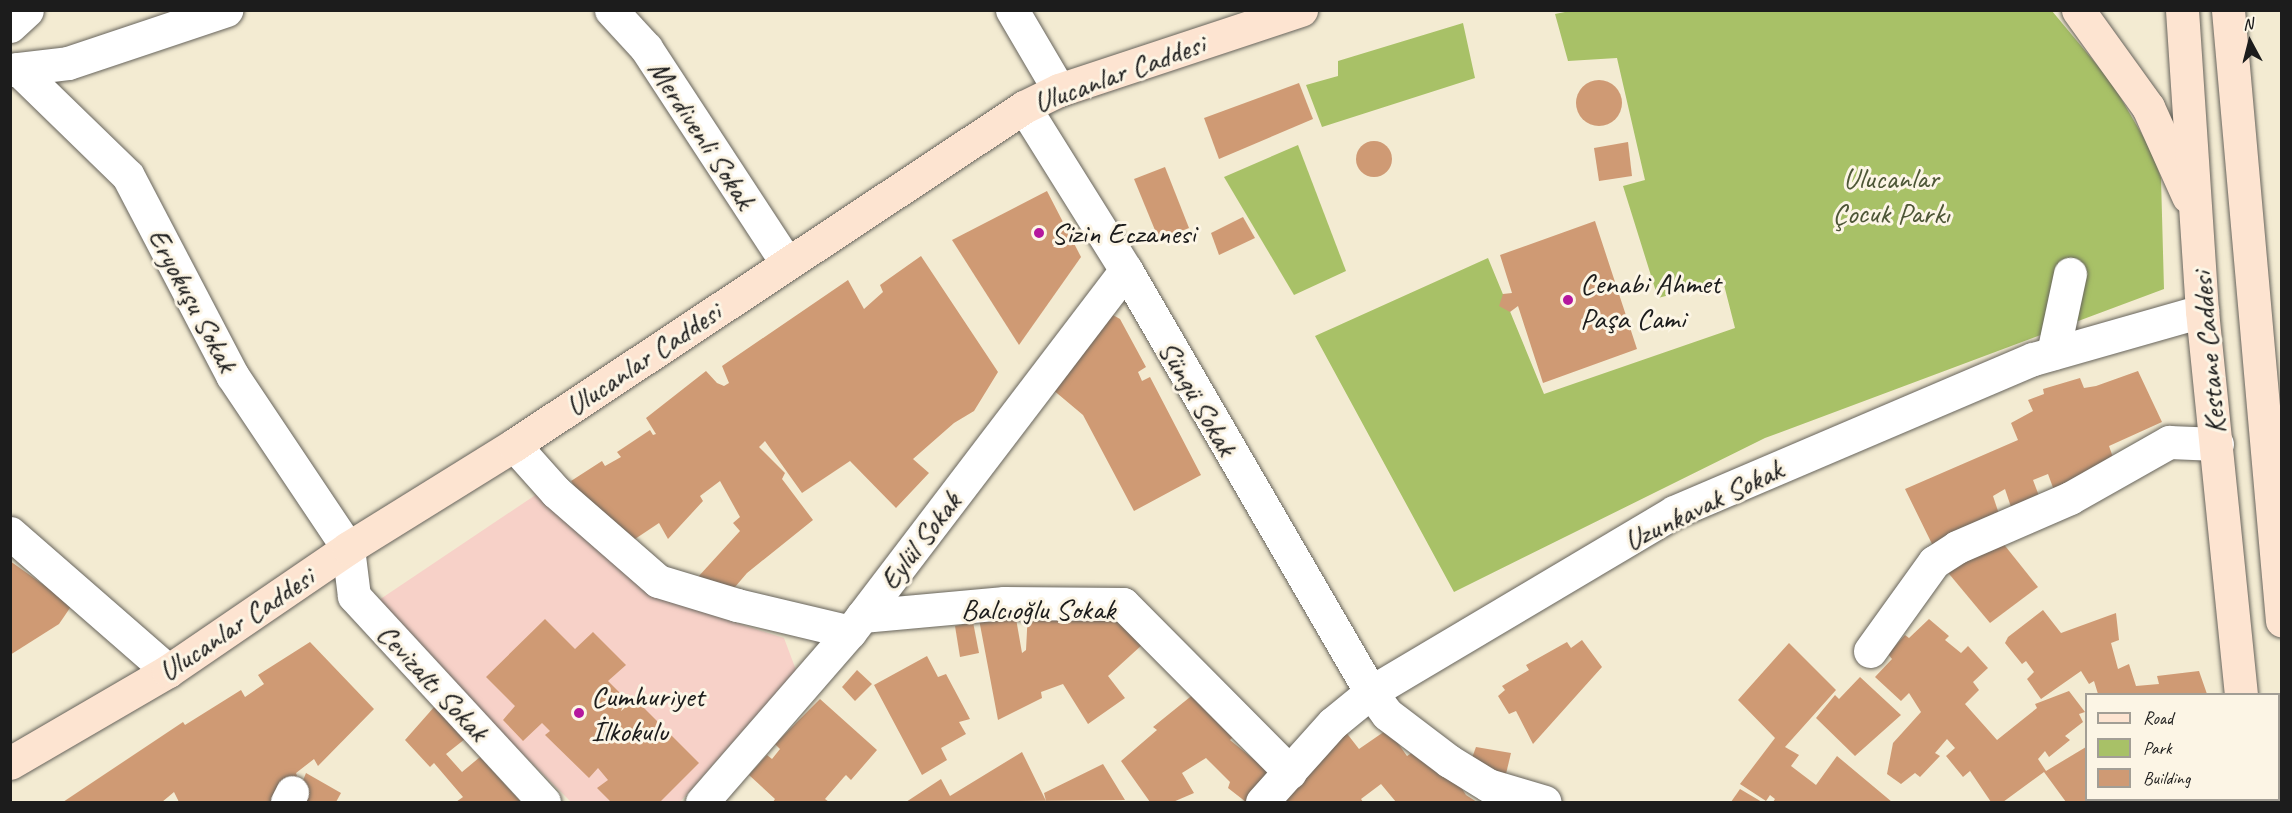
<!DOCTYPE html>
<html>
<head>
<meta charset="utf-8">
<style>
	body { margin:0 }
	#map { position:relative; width:2292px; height:813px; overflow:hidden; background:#f3ebd2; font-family:Caveat,sans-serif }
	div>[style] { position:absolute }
	.built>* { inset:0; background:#f7d1c8 }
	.green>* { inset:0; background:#a8c167 }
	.building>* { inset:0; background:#cf9a74 }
	.round { border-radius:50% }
	.roads { filter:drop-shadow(0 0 2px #67645c) drop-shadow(0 0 2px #67645c) }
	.minor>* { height:33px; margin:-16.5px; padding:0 16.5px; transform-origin:16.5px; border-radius:16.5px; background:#fff }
	.secondary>* { height:33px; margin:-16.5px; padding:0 16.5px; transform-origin:16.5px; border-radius:16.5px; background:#fde4d1 }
	.dots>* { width:16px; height:16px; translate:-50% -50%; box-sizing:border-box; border:3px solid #fcf5e5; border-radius:50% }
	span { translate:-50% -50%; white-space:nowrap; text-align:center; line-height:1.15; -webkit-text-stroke:6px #fcf5e5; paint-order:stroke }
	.street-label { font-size:30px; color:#1c1c1c }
	.park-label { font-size:30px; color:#4d5636 }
	.poi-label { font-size:30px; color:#1c1c1c }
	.left { translate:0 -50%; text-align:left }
	.frame { position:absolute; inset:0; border:12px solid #1c1c1c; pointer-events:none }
	.legend { position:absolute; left:2085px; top:693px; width:195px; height:108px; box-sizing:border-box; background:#fcf5e5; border:2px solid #a29e95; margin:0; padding:8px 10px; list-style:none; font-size:18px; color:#1c1c1c }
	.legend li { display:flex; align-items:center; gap:12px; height:30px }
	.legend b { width:30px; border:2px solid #a29e95 }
	.north { position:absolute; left:2220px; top:12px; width:60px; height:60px; -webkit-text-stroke:4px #fcf5e5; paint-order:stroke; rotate:353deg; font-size:16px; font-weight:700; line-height:24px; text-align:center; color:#1c1c1c }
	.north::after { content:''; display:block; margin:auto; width:21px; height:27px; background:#1c1c1c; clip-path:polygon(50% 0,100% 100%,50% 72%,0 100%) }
</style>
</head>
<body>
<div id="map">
	<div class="built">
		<i style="clip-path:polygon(540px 492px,640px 586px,667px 601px,784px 638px,796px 670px,680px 802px,571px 802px,373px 604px)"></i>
	</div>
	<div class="green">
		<i style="clip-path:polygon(1575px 10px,2052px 11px,2112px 83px,2151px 150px,2161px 178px,2164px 289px,1765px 438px,1454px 592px,1315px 336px,1488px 258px,1544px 394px,1735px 328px,1723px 281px,1658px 298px,1623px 186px,1645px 180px,1617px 58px,1568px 61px,1555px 14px)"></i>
		<i style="clip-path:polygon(1463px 23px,1475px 78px,1322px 127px,1306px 85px,1338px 76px,1338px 61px)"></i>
		<i style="clip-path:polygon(1298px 145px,1346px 271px,1294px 295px,1224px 177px)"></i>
	</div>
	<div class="building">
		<i class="round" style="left:1576px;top:80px;width:46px;height:46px"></i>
		<i style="clip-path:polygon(1299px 83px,1313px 119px,1219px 159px,1204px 118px)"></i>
		<i class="round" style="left:1356px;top:141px;width:36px;height:36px"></i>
		<i style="clip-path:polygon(1628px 142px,1632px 176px,1599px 181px,1594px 148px)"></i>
		<i style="clip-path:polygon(1165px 167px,1189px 228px,1159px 240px,1134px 179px)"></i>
		<i style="clip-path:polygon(1047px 191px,1081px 257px,1019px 345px,952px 240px)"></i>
		<i style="clip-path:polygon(1243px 217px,1255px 238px,1219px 255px,1211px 233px)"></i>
		<i style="clip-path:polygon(1595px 221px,1637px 349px,1543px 383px,1518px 306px,1510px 312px,1499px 306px,1503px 294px,1512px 293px,1500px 255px)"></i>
		<i style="clip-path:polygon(921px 256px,998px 372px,974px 411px,954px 423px,913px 459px,929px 473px,896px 508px,850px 461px,802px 493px,765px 441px,759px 447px,785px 473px,782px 479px,813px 520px,747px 573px,729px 594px,698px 577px,740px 531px,733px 523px,740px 517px,720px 481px,700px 496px,703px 501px,668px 539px,659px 523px,623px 547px,592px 514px,571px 481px,602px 461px,605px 466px,621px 457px,617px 452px,650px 430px,653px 435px,656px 434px,646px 418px,706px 371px,717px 383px,724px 386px,729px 383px,722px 366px,848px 280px,864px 309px,883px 292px,880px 285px)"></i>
		<i style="clip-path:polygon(1104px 310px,1120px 319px,1146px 367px,1138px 372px,1142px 381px,1150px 377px,1201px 475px,1134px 511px,1083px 415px,1052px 389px)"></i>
		<i style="clip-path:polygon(2138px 371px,2162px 422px,2109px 446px,2115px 463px,2055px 493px,2048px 474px,2033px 480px,2042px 504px,2014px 516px,2005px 489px,1993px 496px,2002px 523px,1934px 548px,1905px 489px,2018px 440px,2011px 423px,2033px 411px,2028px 400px,2044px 394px,2043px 389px,2080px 378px,2084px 388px,2096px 386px)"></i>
		<i style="clip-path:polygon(2002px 542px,2038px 587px,1990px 623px,1940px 563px)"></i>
		<i style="clip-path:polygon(10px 561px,72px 605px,59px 624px,10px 655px)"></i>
		<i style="clip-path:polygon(1014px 607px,1022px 653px,1026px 650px,1028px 611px,1113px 613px,1143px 644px,1108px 676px,1125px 698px,1088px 724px,1063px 684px,1041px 692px,1042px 698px,998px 720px,978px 614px)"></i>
		<i style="clip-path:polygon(2043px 610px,2061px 633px,2116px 613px,2119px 640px,2111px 643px,2118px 669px,2129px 664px,2136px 686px,2159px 684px,2157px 676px,2199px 671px,2207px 694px,2098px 694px,2094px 681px,2089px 684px,2081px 671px,2041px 699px,2027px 679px,2034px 672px,2026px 661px,2022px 664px,2005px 643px,2008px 637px)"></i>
		<i style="clip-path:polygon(545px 619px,575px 649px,593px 632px,626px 665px,608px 681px,632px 705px,637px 701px,699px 763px,660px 802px,611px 802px,597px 788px,608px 780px,598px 768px,589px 778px,545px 735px,550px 731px,542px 723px,523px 741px,503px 720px,515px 706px,486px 677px)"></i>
		<i style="clip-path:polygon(1929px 619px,1949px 636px,1945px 640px,1961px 653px,1968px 646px,1988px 668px,1973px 682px,1979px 690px,1965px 704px,1997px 740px,2037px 708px,2035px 704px,2069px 691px,2085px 712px,2079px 714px,2083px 722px,2065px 736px,2070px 740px,2049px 757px,2045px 751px,2038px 759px,2046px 771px,2086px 747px,2086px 800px,2094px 802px,2066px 802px,2044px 772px,2003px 802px,1991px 802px,1970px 771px,1963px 777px,1946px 756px,1955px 748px,1947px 739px,1935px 753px,1940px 756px,1920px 777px,1915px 773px,1901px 784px,1887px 774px,1893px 743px,1921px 712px,1909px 693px,1901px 701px,1875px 677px,1892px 659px,1888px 654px,1905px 635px,1909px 638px)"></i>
		<i style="clip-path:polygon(973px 622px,979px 653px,960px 657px,955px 626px)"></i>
		<i style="clip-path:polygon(1582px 640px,1602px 667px,1533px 744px,1516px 711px,1509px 714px,1498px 696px,1505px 690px,1502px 686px,1529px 670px,1526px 665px,1567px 642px,1571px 648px)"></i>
		<i style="clip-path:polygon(310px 642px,374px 709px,318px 766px,314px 759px,296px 773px,298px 779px,269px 802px,179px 802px,174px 792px,162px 802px,63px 802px,183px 722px,185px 725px,241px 690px,245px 697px,264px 684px,258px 675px)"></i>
		<i style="clip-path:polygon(1789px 643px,1836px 690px,1785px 747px,1799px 755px,1791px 766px,1816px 785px,1837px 756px,1892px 802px,1773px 802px,1775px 799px,1770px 795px,1766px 801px,1740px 784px,1775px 738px,1738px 700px)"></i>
		<i style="clip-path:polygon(927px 656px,938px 677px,946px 674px,970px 719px,959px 722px,966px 734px,941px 748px,947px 760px,922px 775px,874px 685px)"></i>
		<i style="clip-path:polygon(857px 670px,872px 684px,855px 701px,842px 687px)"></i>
		<i style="clip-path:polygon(1860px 677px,1901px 715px,1855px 756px,1816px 718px,1835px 695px,1839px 699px)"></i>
		<i style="clip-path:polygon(1195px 693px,1234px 736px,1230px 740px,1278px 779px,1246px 802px,1228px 788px,1230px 782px,1206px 758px,1182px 773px,1194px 793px,1173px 802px,1150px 802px,1121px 761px,1157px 730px,1153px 727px)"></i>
		<i style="clip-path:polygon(820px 699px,877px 750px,851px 780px,846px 775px,844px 777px,825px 799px,829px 802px,773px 802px,775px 799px,749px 775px,767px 755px,772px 759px,780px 749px,775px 744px)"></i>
		<i style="clip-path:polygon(435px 706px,465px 739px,446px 754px,462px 772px,480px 757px,521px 802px,456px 802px,463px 797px,434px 763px,430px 767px,405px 740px)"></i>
		<i style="clip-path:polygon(1388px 729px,1407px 756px,1424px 745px,1447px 765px,1466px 795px,1477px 802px,1396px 802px,1381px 784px,1361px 799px,1363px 802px,1270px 802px,1345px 731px,1359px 749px)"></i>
		<i style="clip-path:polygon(1476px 747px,1511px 753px,1505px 778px,1469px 766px)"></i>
		<i style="clip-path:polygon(1022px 752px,1046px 801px,1044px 793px,1103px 764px,1125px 800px,906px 802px,941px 779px,950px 796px)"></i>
		<i style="clip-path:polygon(306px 773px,341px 793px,336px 802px,294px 802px)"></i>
		<i style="clip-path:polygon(1740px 789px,1762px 802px,1731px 802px)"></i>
		<i style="clip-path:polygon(2116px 800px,2128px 800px,2128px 802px,2116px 802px)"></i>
	</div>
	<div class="roads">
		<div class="minor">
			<i style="left:611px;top:10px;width:52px;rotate:47.4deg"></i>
			<i style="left:646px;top:48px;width:256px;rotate:56.8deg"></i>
			<i style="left:1012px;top:10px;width:93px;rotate:59.6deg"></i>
			<i style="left:10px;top:26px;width:23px;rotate:-43deg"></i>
			<i style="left:18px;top:69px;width:153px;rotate:44.2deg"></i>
			<i style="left:128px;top:176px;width:225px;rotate:62.4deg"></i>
			<i style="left:232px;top:375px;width:208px;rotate:56.2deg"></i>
			<i style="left:348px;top:548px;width:48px;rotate:82.9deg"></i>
			<i style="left:354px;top:596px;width:280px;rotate:47.3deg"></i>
			<i style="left:10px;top:70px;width:58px;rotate:-6.9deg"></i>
			<i style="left:68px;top:63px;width:167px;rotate:-18.5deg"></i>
			<i style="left:1024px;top:107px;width:192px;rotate:58deg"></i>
			<i style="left:1126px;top:270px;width:488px;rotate:59.9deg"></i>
			<i style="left:1371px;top:692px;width:27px;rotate:54deg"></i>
			<i style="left:1387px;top:714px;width:78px;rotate:37.2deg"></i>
			<i style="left:1449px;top:761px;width:46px;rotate:31.6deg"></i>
			<i style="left:1488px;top:785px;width:59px;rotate:16.6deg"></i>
			<i style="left:2053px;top:353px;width:81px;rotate:-77.9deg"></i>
			<i style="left:514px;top:445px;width:63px;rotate:48.2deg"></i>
			<i style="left:556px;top:492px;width:135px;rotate:41.1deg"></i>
			<i style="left:658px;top:581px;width:83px;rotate:16.9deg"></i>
			<i style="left:737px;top:605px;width:116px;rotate:13.4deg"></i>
			<i style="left:10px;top:533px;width:210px;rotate:41.1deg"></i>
			<i style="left:862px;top:616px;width:143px;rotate:-5.2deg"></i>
			<i style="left:1004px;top:603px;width:119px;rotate:0.5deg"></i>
			<i style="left:1123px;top:604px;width:237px;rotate:45.2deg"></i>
			<i style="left:1870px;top:651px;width:110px;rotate:-54.3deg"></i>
			<i style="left:1934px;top:562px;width:27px;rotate:-33deg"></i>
			<i style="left:1957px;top:547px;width:123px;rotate:-23.4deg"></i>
			<i style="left:2070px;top:498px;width:114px;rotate:-29.5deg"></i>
			<i style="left:2169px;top:442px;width:48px;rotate:2.4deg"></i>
			<i style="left:287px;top:802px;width:11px;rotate:-63deg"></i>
			<i style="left:702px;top:802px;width:225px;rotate:-49deg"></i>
			<i style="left:850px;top:632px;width:455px;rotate:-52.7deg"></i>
			<i style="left:1262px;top:802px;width:106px;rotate:-48.1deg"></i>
			<i style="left:1333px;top:723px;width:49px;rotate:-39.2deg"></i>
			<i style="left:1371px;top:692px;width:352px;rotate:-30.7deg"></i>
			<i style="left:1674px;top:512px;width:390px;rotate:-23.1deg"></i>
			<i style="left:2033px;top:359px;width:176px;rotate:-15.9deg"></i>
		</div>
		<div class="secondary">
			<i style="left:2078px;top:10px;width:120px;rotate:54.2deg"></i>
			<i style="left:2148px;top:107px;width:98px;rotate:65.8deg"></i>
			<i style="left:2182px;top:10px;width:302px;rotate:86.2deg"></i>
			<i style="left:2202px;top:311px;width:385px;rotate:84.2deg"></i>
			<i style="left:2228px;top:10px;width:613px;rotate:84.95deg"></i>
			<i style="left:10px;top:763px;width:183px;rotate:-30.2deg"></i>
			<i style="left:168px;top:671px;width:218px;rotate:-34.3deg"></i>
			<i style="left:348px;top:548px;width:195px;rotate:-31.8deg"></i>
			<i style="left:514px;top:445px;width:612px;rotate:-33.53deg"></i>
			<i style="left:1024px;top:107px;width:39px;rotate:-26deg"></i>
			<i style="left:1059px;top:90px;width:255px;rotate:-18.3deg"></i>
			<i style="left:2251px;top:800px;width:2px;rotate:90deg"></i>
		</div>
	</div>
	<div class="dots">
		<i style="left:1039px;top:233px;background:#b5179e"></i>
		<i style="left:1568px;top:300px;background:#b5179e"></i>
		<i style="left:579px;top:713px;background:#b5179e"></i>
	</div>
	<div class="street-label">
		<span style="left:1119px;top:73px;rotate:-20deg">Ulucanlar Caddesi</span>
		<span style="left:702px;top:134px;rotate:57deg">Merdivenli Sokak</span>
		<span style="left:193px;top:300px;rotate:62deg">Eryokuşu Sokak</span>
		<span style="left:2208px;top:353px;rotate:-95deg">Kestane Caddesi</span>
		<span style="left:643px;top:359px;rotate:-34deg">Ulucanlar Caddesi</span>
		<span style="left:1198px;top:398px;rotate:60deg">Süngü Sokak</span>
		<span style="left:1703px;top:505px;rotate:-26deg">Uzunkavak Sokak</span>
		<span style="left:920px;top:541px;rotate:-53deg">Eylül Sokak</span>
		<span style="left:1038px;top:609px">Balcıoğlu Sokak</span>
		<span style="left:236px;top:624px;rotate:-34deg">Ulucanlar Caddesi</span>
		<span style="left:433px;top:682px;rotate:47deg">Cevizaltı Sokak</span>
	</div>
	<div class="park-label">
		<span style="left:1891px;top:195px">Ulucanlar<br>Çocuk Parkı</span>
	</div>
	<div class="poi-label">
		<span class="left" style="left:1051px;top:233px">Sizin Eczanesi</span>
		<span class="left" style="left:1580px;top:300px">Cenabi Ahmet<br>Paşa Cami</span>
		<span class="left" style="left:591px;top:713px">Cumhuriyet<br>İlkokulu</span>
	</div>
	<div class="frame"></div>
	<ul class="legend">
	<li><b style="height:8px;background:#fde4d1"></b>Road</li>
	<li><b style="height:16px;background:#a8c167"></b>Park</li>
	<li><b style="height:16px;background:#cf9a74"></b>Building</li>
	</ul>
	<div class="north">N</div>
</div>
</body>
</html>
